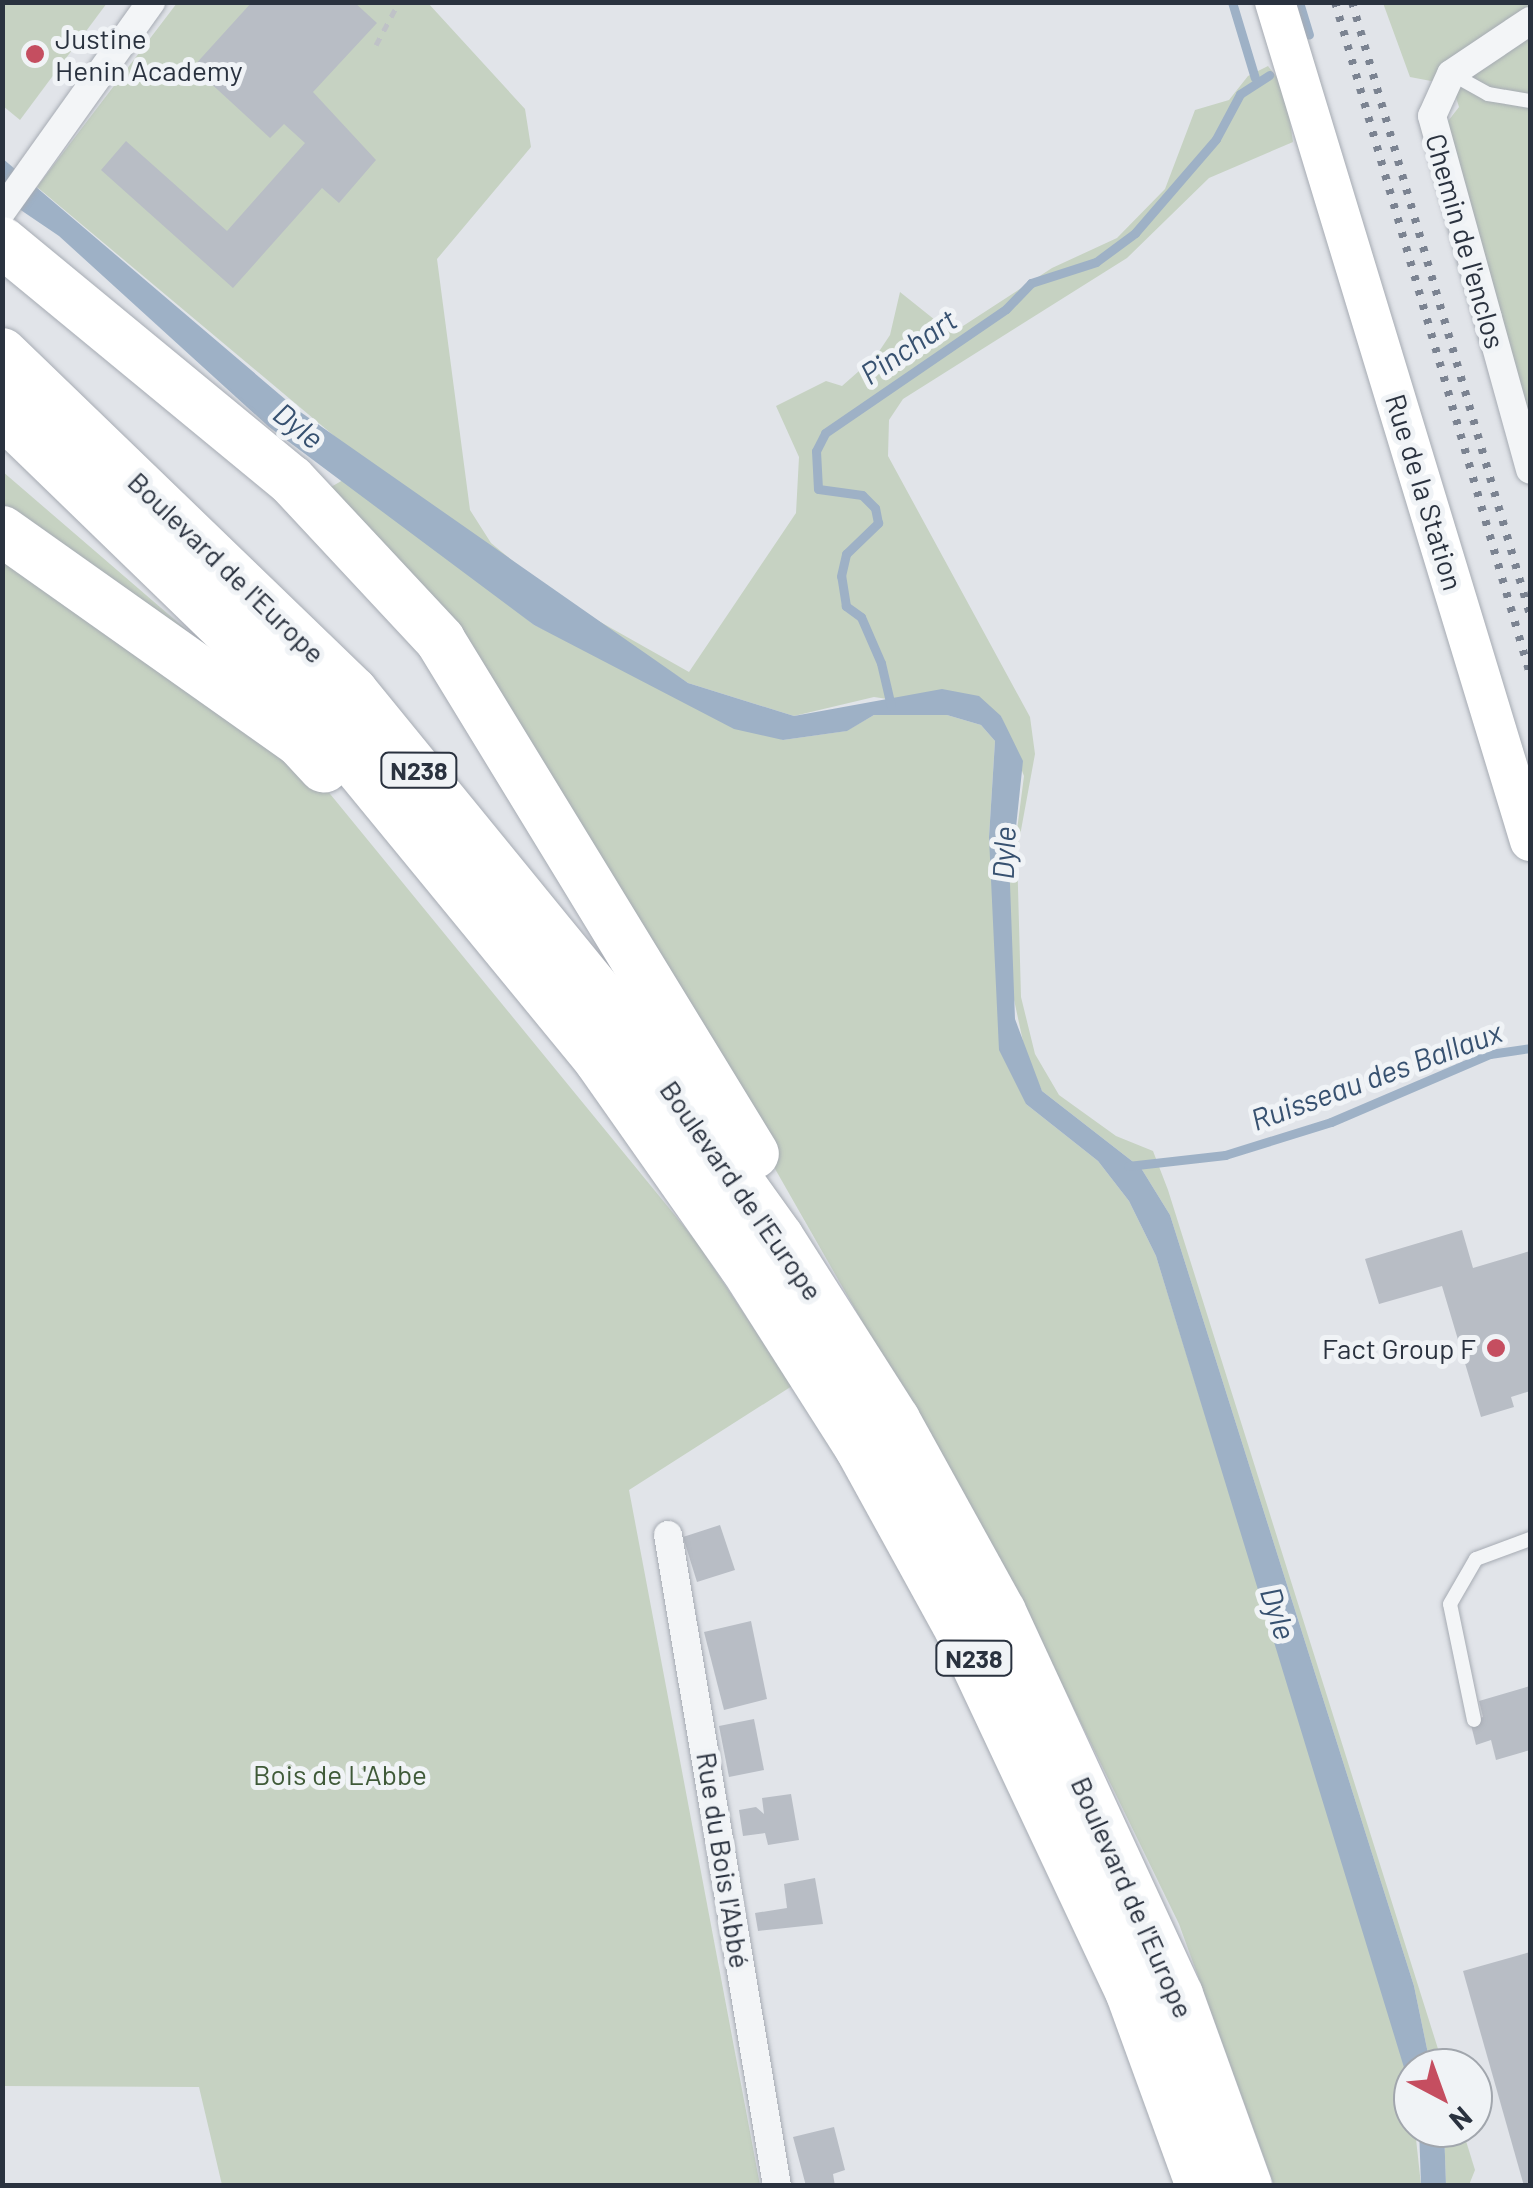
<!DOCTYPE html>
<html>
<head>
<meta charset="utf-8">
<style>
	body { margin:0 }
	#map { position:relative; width:1533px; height:2188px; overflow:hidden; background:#e1e4e9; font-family:Barlow,sans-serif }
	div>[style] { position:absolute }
	.green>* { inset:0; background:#c6d2c2 }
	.water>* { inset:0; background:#9eb1c6 }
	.stream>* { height:9px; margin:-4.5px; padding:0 4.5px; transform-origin:4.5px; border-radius:4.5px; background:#9eb1c6 }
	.building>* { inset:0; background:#b8bdc5 }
	.path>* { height:5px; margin-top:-2.5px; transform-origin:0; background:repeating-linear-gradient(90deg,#bfc2c7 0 8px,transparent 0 16px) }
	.roads { filter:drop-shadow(0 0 2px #a6abb3) drop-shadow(0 0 2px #a6abb3) }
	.lane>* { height:14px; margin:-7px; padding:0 7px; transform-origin:7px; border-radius:7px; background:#f3f5f7 }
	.street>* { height:28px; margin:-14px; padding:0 14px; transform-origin:14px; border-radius:14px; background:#f3f5f7 }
	.secondary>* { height:40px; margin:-20px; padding:0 20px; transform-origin:20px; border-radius:20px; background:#fff }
	.highway>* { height:50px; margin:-25px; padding:0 25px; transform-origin:25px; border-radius:25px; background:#fff }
	.rail>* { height:8px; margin-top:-4px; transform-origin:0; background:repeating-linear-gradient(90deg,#7b8391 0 5px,transparent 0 15px) }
	.dots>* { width:28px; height:28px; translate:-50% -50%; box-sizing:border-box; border:5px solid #f0f3f6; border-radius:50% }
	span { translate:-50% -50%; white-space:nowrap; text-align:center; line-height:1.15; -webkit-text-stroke:10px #f0f3f6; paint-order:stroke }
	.shield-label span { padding:2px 8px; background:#f0f3f6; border:2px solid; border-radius:8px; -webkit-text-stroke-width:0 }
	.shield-label { font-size:25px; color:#2a323f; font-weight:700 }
	.poi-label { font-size:28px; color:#2a323f }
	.left { translate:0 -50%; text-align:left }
	.right { translate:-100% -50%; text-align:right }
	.street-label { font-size:28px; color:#2a323f }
	.park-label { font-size:28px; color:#3f5a38 }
	.water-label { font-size:30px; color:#375170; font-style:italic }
	.frame { position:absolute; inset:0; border:5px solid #2a323f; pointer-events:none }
	.north { position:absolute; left:1393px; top:2048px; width:100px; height:100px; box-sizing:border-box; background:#f0f3f6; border:2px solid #a1a6ad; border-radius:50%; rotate:139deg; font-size:28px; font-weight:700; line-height:40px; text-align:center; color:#2a323f }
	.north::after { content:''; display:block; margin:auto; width:35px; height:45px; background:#c54e60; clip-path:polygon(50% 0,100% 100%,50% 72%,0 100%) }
</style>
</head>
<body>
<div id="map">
	<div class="green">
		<i style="clip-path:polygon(1519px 2px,1530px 6px,1530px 423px,1445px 125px,1459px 107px,1452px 85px,1410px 77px,1383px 3px)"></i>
		<i style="clip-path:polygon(2px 3px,107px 3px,20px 120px,3px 106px)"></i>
		<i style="clip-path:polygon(177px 3px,428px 3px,525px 109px,531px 147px,437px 259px,470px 510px,491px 543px,556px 597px,689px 672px,796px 513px,799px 457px,776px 406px,826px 381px,842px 386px,876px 356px,890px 335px,900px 292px,940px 324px,963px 326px,1052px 268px,1117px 238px,1165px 189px,1195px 110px,1229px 100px,1248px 76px,1268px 66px,1285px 88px,1293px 142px,1209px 178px,1127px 258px,903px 399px,889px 420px,888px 456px,1030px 717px,1035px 754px,1017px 852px,1021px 997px,1035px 1054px,1059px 1095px,1116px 1136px,1153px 1151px,1168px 1190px,1444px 2068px,1431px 2068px,1414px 1986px,1170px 1215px,1141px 1168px,1042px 1091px,1027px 1060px,1010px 981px,1010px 884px,1024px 776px,1001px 716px,874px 697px,794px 716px,688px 683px,555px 596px,358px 456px,37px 187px)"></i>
		<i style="clip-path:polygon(2px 471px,218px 657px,696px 1241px,792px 1386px,629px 1490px,760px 2185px,222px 2185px,199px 2087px,3px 2086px)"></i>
		<i style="clip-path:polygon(350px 476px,534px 625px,783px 740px,846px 731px,874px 715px,947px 715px,981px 725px,995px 741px,989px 837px,1026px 1104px,1098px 1161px,1129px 1201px,1156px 1256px,1409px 2074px,1421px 2185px,1274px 2185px,1179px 1924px,1020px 1598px,706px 1048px,324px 491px)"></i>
		<i style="clip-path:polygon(1444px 2128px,1462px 2128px,1475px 2170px,1469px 2185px,1446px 2185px)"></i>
	</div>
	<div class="water">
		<i style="clip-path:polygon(2px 158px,299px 411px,688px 683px,794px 716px,942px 689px,979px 696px,1001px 716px,1023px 761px,1010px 884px,1015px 1019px,1042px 1091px,1141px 1168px,1170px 1215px,1414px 1986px,1431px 2068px,1413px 2068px,1413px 2097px,1156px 1256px,1129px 1201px,1098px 1161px,1026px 1104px,999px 1050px,989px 837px,995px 741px,981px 725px,947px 715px,874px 715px,847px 731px,783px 740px,734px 729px,534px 625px,269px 427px,59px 236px,3px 198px)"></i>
		<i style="clip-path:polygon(1419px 2128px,1444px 2128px,1446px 2185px,1421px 2185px)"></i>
	</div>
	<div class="stream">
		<i style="left:1232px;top:2px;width:79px;rotate:73.2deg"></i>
		<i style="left:1299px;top:2px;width:34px;rotate:73deg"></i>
		<i style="left:891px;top:706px;width:44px;rotate:-103.1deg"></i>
		<i style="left:881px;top:663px;width:50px;rotate:-113.5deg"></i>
		<i style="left:861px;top:617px;width:19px;rotate:-144deg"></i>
		<i style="left:846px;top:606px;width:30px;rotate:-99deg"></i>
		<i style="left:841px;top:576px;width:23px;rotate:-77deg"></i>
		<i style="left:846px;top:554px;width:45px;rotate:-44.1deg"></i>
		<i style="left:878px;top:523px;width:15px;rotate:-101deg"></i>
		<i style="left:875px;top:508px;width:18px;rotate:-135deg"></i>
		<i style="left:862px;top:495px;width:44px;rotate:-172.2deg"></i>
		<i style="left:818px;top:489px;width:38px;rotate:-93deg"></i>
		<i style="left:816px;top:451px;width:20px;rotate:-63deg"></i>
		<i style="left:825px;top:433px;width:219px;rotate:-34.4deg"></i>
		<i style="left:1006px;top:309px;width:36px;rotate:-46deg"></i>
		<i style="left:1031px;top:283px;width:68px;rotate:-17.9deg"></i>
		<i style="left:1096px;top:262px;width:49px;rotate:-36.6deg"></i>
		<i style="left:1135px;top:233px;width:124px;rotate:-49.2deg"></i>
		<i style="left:1216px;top:139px;width:51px;rotate:-61.9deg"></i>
		<i style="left:1240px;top:94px;width:35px;rotate:-33deg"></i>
		<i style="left:1128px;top:1166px;width:98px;rotate:-6.5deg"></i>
		<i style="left:1225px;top:1155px;width:111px;rotate:-17.3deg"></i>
		<i style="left:1331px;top:1122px;width:173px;rotate:-23.2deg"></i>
		<i style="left:1490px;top:1054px;width:40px;rotate:-8.5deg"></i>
	</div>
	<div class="building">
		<i style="clip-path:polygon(252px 2px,354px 2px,377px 23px,313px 92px,376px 160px,339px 203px,322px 188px,233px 288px,101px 170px,126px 141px,227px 231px,305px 143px,284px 124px,270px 138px,193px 67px)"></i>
		<i style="clip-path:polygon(1462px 1230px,1473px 1268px,1530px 1251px,1530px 1391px,1511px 1397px,1514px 1407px,1481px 1417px,1442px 1286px,1379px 1304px,1365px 1259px)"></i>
		<i style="clip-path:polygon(720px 1525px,735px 1570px,697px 1582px,683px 1537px)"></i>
		<i style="clip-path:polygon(751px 1621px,767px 1699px,724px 1710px,704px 1632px)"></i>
		<i style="clip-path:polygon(1530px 1686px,1530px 1750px,1496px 1760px,1491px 1740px,1476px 1745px,1470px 1721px,1483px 1717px,1479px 1701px)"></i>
		<i style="clip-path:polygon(754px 1719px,764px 1770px,729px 1777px,719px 1726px)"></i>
		<i style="clip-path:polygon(791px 1794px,799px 1840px,768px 1845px,765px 1833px,743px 1836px,739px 1810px,756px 1807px,764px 1814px,762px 1798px)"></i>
		<i style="clip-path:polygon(815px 1878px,823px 1924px,758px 1931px,755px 1913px,787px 1908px,784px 1884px)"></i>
		<i style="clip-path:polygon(1530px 1952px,1530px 2186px,1524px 2186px,1463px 1971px)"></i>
		<i style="clip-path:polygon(834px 2127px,845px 2170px,833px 2174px,835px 2186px,806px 2186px,793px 2137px)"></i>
	</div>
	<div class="path">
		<i style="left:376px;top:45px;width:49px;rotate:-61.9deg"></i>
	</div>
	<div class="roads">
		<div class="lane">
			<i style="left:1452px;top:74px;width:41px;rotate:29.1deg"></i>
			<i style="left:1488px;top:94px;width:43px;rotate:9.5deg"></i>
			<i style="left:1474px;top:1720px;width:118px;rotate:-101.7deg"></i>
			<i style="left:1450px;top:1604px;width:52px;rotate:-60deg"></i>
			<i style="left:1476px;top:1559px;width:58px;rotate:-20.3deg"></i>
		</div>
		<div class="street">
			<i style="left:1530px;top:21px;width:95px;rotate:146.1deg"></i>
			<i style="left:1451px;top:74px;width:46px;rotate:114.3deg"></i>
			<i style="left:1432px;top:116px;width:367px;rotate:74.5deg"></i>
			<i style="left:2px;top:211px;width:257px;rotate:-54.5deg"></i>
			<i style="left:668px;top:1535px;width:660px;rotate:80.49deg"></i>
		</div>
		<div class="secondary">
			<i style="left:1275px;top:2px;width:877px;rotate:73.09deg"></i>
		</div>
		<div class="highway">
			<i style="left:2px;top:242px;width:374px;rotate:39.5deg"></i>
			<i style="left:291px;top:480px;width:219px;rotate:47deg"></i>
			<i style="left:440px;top:640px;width:602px;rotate:58.58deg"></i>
			<i style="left:2px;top:353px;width:488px;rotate:44deg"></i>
			<i style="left:353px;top:692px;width:451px;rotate:50.8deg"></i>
			<i style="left:638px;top:1041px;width:242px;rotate:54.4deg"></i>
			<i style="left:779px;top:1238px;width:216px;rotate:57.5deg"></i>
			<i style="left:895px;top:1420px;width:219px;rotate:61.1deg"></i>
			<i style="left:1001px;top:1612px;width:422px;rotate:65.2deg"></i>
			<i style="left:1178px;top:1995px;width:203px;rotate:70.1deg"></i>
			<i style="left:2px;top:412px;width:443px;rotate:44.1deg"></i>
			<i style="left:320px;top:720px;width:440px;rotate:50.6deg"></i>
			<i style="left:599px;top:1060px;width:252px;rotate:54.9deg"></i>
			<i style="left:744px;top:1266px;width:216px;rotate:57.5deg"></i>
			<i style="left:860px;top:1448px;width:210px;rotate:61.2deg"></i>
			<i style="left:961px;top:1632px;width:397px;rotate:64.8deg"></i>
			<i style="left:1130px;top:1991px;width:208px;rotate:70deg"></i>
			<i style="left:2px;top:531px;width:365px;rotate:35.3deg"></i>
			<i style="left:300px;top:742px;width:35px;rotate:47deg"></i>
		</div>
	</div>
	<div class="rail">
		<i style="left:1335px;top:2px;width:700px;rotate:73.82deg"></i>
		<i style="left:1352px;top:2px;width:638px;rotate:73.81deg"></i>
	</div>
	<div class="dots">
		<i style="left:35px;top:54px;background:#c54e60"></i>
		<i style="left:1496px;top:1348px;background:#c54e60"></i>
	</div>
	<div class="shield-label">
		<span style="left:419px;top:770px">N238</span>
		<span style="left:974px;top:1658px">N238</span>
	</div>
	<div class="poi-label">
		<span class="left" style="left:55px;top:54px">Justine<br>Henin Academy</span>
		<span class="right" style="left:1476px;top:1348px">Fact Group F</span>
	</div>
	<div class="street-label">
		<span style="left:1466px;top:241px;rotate:74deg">Chemin de l'enclos</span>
		<span style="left:1425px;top:492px;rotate:73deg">Rue de la Station</span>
		<span style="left:227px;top:567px;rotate:44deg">Boulevard de l'Europe</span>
		<span style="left:742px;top:1190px;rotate:55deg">Boulevard de l'Europe</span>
		<span style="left:724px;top:1860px;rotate:81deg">Rue du Bois l'Abbé</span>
		<span style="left:1133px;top:1897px;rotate:66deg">Boulevard de l'Europe</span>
	</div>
	<div class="park-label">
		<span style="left:340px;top:1774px">Bois de L'Abbe</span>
	</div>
	<div class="water-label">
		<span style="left:908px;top:346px;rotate:-34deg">Pinchart</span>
		<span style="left:299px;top:425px;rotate:38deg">Dyle</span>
		<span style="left:1003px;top:853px;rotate:-88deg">Dyle</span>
		<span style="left:1376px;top:1075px;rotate:-20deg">Ruisseau des Ballaux</span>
		<span style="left:1279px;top:1613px;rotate:72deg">Dyle</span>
	</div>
	<div class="frame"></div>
	<div class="north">N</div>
</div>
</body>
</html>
